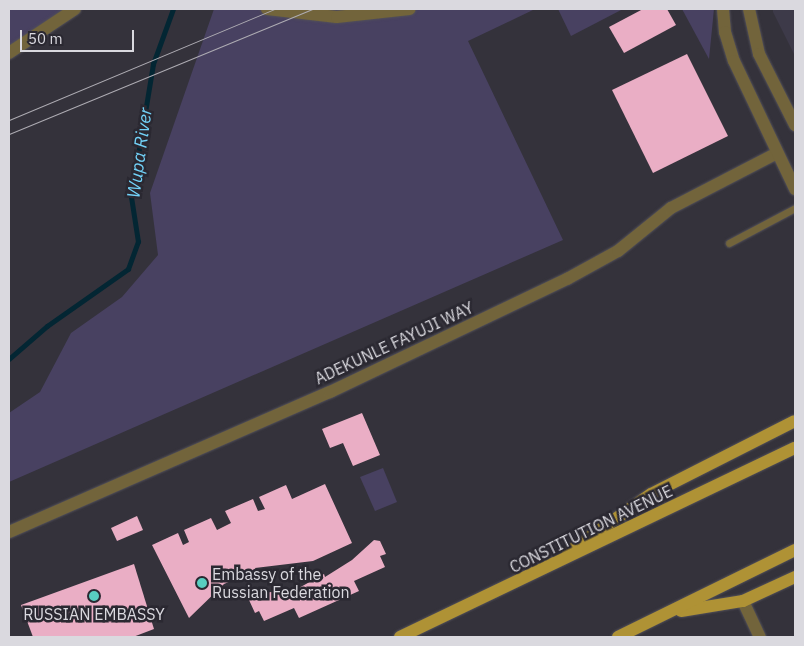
<!DOCTYPE html>
<html>
<head>
<meta charset="utf-8">
<style>
	body { margin:0 }
	#map { position:relative; width:804px; height:646px; overflow:hidden; background:#34323b; font-family:"IBM Plex Sans",sans-serif }
	div>[style] { position:absolute }
	.built>* { inset:0; background:#3d3a49 }
	.green>* { inset:0; background:#484161 }
	.stream>* { height:4.5px; margin:-2.25px; padding:0 2.25px; transform-origin:2.25px; border-radius:2.25px; background:#032633 }
	.building>* { inset:0; background:#eaaec5 }
	.roads { filter:drop-shadow(0 0 1px #525059) drop-shadow(0 0 1px #525059) }
	.service>* { height:7px; margin:-3.5px; padding:0 3.5px; transform-origin:3.5px; border-radius:3.5px; background:#72643b }
	.minor>* { height:12px; margin:-6px; padding:0 6px; transform-origin:6px; border-radius:6px; background:#72643b }
	.tertiary>* { height:12px; margin:-6px; padding:0 6px; transform-origin:6px; border-radius:6px; background:#72643b }
	.primary>* { height:12px; margin:-6px; padding:0 6px; transform-origin:6px; border-radius:6px; background:#af9235 }
	.tram>* { height:1px; margin:-0.5px; padding:0 0.5px; transform-origin:0.5px; border-radius:0.5px; background:#aeacb3 }
	.dots>* { width:14px; height:14px; translate:-50% -50%; box-sizing:border-box; border:2px solid #2a2831; border-radius:50% }
	span { translate:-50% -50%; white-space:nowrap; text-align:center; line-height:1.15; -webkit-text-stroke:5px #2a2831; paint-order:stroke }
	.street-label { font-size:16px; color:#dad9df }
	.poi-label { font-size:16px; color:#dad9df }
	.left { translate:0 -50%; text-align:left }
	.water-label { font-size:18px; color:#72d2f8; font-style:italic }
	.frame { position:absolute; inset:0; border:10px solid #dad9df; pointer-events:none }
	.scale { position:absolute; left:20px; top:30px; width:114px; height:22px; box-sizing:border-box; border:2px solid #dad9df; border-top:0; padding-left:6px; font-size:15px; line-height:18px; white-space:nowrap; color:#dad9df; -webkit-text-stroke:4px #2a2831; paint-order:stroke }
</style>
</head>
<body>
<div id="map">
	<div class="built">
		<i style="clip-path:polygon(773px 9px,795px 9px,795px 56px,773px 12px)"></i>
	</div>
	<div class="green">
		<i style="clip-path:polygon(9px 9px,75px 9px,9px 53px)"></i>
		<i style="clip-path:polygon(214px 9px,535px 9px,468px 41px,563px 240px,9px 482px,9px 413px,40px 392px,71px 333px,122px 297px,158px 255px,150px 193px)"></i>
		<i style="clip-path:polygon(558px 9px,623px 9px,571px 36px)"></i>
		<i style="clip-path:polygon(682px 9px,714px 9px,709px 59px)"></i>
		<i style="clip-path:polygon(383px 468px,397px 502px,375px 511px,360px 477px)"></i>
	</div>
	<div class="stream">
		<i style="left:9px;top:359px;width:50px;rotate:-41deg"></i>
		<i style="left:47px;top:326px;width:99px;rotate:-35.1deg"></i>
		<i style="left:128px;top:269px;width:29px;rotate:-70deg"></i>
		<i style="left:138px;top:242px;width:46px;rotate:-98.8deg"></i>
		<i style="left:131px;top:197px;width:135px;rotate:-80.6deg"></i>
		<i style="left:153px;top:64px;width:59px;rotate:-70deg"></i>
	</div>
	<div class="building">
		<i style="clip-path:polygon(643px 9px,667px 9px,676px 25px,624px 53px,609px 27px)"></i>
		<i style="clip-path:polygon(687px 54px,728px 136px,653px 173px,612px 90px)"></i>
		<i style="clip-path:polygon(362px 413px,380px 455px,353px 466px,343px 443px,330px 448px,322px 429px)"></i>
		<i style="clip-path:polygon(325px 484px,352px 543px,313px 561px,255px 568px,256px 570px,224px 584px,189px 618px,152px 545px,178px 533px,183px 545px,189px 542px,184px 530px,211px 518px,217px 530px,231px 523px,225px 511px,253px 499px,258px 511px,265px 509px,259px 497px,286px 485px,292px 499px)"></i>
		<i style="clip-path:polygon(137px 516px,143px 530px,117px 541px,111px 528px)"></i>
		<i style="clip-path:polygon(374px 540px,380px 541px,386px 554px,380px 556px,385px 567px,354px 581px,359px 591px,299px 618px,294px 608px,264px 621px,259px 611px,255px 613px,249px 600px,256px 597px,254px 594px,297px 589px,324px 574px,325px 577px,352px 560px)"></i>
		<i style="clip-path:polygon(134px 564px,154px 629px,133px 637px,33px 637px,21px 605px)"></i>
	</div>
	<div class="roads">
		<div class="service">
			<i style="left:729px;top:243px;width:75px;rotate:-27.9deg"></i>
		</div>
		<div class="minor">
			<i style="left:267px;top:9px;width:70px;rotate:6.5deg"></i>
			<i style="left:337px;top:17px;width:73px;rotate:-6.3deg"></i>
			<i style="left:9px;top:53px;width:79px;rotate:-33.7deg"></i>
			<i style="left:9px;top:532px;width:350px;rotate:-23.6deg"></i>
			<i style="left:330px;top:392px;width:263px;rotate:-25.5deg"></i>
			<i style="left:567px;top:279px;width:58px;rotate:-28.8deg"></i>
			<i style="left:618px;top:251px;width:68px;rotate:-39.1deg"></i>
			<i style="left:671px;top:208px;width:119px;rotate:-27.4deg"></i>
			<i style="left:743px;top:601px;width:40px;rotate:65deg"></i>
		</div>
		<div class="tertiary">
			<i style="left:723px;top:9px;width:23px;rotate:85deg"></i>
			<i style="left:725px;top:32px;width:30px;rotate:73deg"></i>
			<i style="left:734px;top:61px;width:142px;rotate:64.5deg"></i>
			<i style="left:749px;top:9px;width:46px;rotate:77.5deg"></i>
			<i style="left:759px;top:54px;width:80px;rotate:63.1deg"></i>
		</div>
		<div class="primary">
			<i style="left:568px;top:552px;width:101px;rotate:-34.9deg"></i>
			<i style="left:651px;top:494px;width:161px;rotate:-26.9deg"></i>
			<i style="left:681px;top:611px;width:63px;rotate:-9.2deg"></i>
			<i style="left:743px;top:601px;width:57px;rotate:-24.8deg"></i>
			<i style="left:400px;top:637px;width:438px;rotate:-25.6deg"></i>
			<i style="left:618px;top:637px;width:197px;rotate:-26.2deg"></i>
		</div>
	</div>
	<div class="tram">
		<i style="left:9px;top:120px;width:288px;rotate:-22.7deg"></i>
		<i style="left:9px;top:134px;width:328px;rotate:-22.4deg"></i>
	</div>
	<div class="dots">
		<i style="left:202px;top:583px;background:#58cec0"></i>
		<i style="left:94px;top:596px;background:#58cec0"></i>
	</div>
	<div class="street-label">
		<span style="left:394px;top:343px;rotate:-25deg">ADEKUNLE FAYUJI WAY</span>
		<span style="left:591px;top:529px;rotate:-26deg">CONSTITUTION AVENUE</span>
	</div>
	<div class="poi-label">
		<span class="left" style="left:212px;top:583px">Embassy of the<br>Russian Federation</span>
		<span style="left:94px;top:614px">RUSSIAN EMBASSY</span>
	</div>
	<div class="water-label">
		<span style="left:140px;top:153px;rotate:-82deg">Wupa River</span>
	</div>
	<div class="frame"></div>
	<div class="scale">50 m</div>
</div>
</body>
</html>
